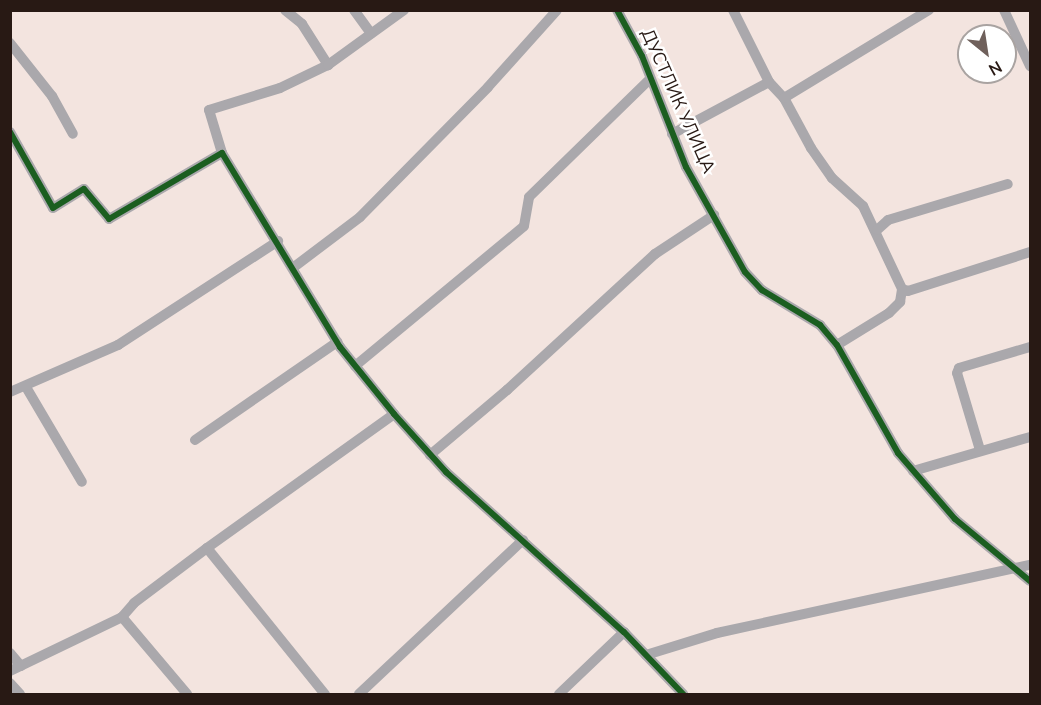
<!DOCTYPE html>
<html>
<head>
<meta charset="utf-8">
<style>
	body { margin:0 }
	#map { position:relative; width:1041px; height:705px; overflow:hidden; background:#f3e4df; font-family:"Nunito Sans",sans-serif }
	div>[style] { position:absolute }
	.street>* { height:10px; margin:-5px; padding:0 5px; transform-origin:5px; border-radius:5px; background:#aaa8ac }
	.cycleway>* { height:6px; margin:-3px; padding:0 3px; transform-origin:3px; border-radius:3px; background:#1b5e20 }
	span { translate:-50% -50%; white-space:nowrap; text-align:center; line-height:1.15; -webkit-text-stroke:5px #fff; paint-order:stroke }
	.street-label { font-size:18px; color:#281914 }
	.frame { position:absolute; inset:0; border:12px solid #281914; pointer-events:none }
	.north { position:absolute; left:957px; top:24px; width:60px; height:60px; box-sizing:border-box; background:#fff; border:2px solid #a9a3a1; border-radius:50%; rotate:150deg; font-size:16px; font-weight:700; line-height:24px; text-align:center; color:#281914 }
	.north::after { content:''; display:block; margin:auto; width:21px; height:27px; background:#6f605b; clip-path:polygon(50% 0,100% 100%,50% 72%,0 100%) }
</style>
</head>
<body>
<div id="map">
	<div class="street">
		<i style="left:285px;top:10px;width:22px;rotate:39deg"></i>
		<i style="left:302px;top:24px;width:49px;rotate:57.6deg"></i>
		<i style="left:354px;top:10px;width:29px;rotate:54deg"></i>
		<i style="left:617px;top:10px;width:52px;rotate:61.5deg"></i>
		<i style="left:642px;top:56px;width:119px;rotate:68.4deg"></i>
		<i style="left:686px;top:167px;width:120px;rotate:60.7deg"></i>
		<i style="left:745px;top:272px;width:25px;rotate:47deg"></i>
		<i style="left:762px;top:290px;width:68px;rotate:31.1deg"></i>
		<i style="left:820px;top:325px;width:26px;rotate:50deg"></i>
		<i style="left:837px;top:345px;width:124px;rotate:60.5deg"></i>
		<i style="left:898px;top:453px;width:87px;rotate:49.2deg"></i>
		<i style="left:955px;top:519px;width:97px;rotate:39.6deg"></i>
		<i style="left:733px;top:10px;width:80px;rotate:63.4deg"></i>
		<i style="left:769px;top:82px;width:22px;rotate:47deg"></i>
		<i style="left:784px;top:98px;width:57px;rotate:61.6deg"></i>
		<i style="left:811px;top:148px;width:37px;rotate:55deg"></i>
		<i style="left:832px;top:178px;width:42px;rotate:42.1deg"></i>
		<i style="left:863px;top:206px;width:92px;rotate:64.8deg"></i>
		<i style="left:902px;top:289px;width:6px;rotate:18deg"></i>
		<i style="left:908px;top:291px;width:128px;rotate:-17.7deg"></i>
		<i style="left:1004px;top:10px;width:62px;rotate:65.1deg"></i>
		<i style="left:10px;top:43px;width:68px;rotate:51.6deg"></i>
		<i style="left:52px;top:96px;width:43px;rotate:61.1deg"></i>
		<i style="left:784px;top:98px;width:170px;rotate:-31.3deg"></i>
		<i style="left:10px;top:132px;width:87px;rotate:60.5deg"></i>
		<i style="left:53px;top:208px;width:36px;rotate:-32deg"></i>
		<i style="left:84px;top:189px;width:39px;rotate:50deg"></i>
		<i style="left:109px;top:219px;width:131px;rotate:-30.3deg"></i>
		<i style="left:222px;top:153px;width:227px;rotate:58.7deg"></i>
		<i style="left:340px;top:347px;width:86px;rotate:51.1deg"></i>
		<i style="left:394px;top:414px;width:78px;rotate:48.1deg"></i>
		<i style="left:446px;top:472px;width:239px;rotate:42deg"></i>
		<i style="left:624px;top:632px;width:86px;rotate:46.4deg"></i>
		<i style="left:672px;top:134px;width:110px;rotate:-28.2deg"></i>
		<i style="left:222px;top:153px;width:45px;rotate:-106.8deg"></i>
		<i style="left:209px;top:110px;width:74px;rotate:-17.2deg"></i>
		<i style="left:280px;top:88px;width:53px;rotate:-25.6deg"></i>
		<i style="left:328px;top:65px;width:94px;rotate:-35.9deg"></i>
		<i style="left:877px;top:230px;width:15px;rotate:-42deg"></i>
		<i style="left:888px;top:220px;width:125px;rotate:-16.7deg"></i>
		<i style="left:294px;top:267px;width:83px;rotate:-37.1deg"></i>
		<i style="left:360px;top:217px;width:182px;rotate:-45.4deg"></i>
		<i style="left:488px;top:87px;width:103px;rotate:-48.1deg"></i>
		<i style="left:837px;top:345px;width:61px;rotate:-31.6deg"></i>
		<i style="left:889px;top:313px;width:16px;rotate:-45deg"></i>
		<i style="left:900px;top:302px;width:13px;rotate:-81deg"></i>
		<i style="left:355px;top:366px;width:219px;rotate:-39.6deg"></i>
		<i style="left:524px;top:226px;width:29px;rotate:-80deg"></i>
		<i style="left:529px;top:197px;width:169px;rotate:-44.3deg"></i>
		<i style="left:26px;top:387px;width:110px;rotate:59.5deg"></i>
		<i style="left:10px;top:392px;width:118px;rotate:-23.5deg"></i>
		<i style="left:118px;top:345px;width:191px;rotate:-33deg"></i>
		<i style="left:195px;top:440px;width:173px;rotate:-34.6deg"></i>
		<i style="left:980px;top:450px;width:80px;rotate:-106.6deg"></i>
		<i style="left:957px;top:373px;width:5px;rotate:-68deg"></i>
		<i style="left:959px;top:368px;width:74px;rotate:-16.5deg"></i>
		<i style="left:430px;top:455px;width:101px;rotate:-40.2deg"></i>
		<i style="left:507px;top:390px;width:201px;rotate:-42.6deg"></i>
		<i style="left:655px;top:254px;width:71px;rotate:-33.5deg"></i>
		<i style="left:913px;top:471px;width:122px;rotate:-16.2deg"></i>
		<i style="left:207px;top:548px;width:188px;rotate:51.1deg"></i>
		<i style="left:122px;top:617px;width:101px;rotate:49.8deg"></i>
		<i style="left:10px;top:653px;width:17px;rotate:50deg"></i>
		<i style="left:646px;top:655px;width:74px;rotate:-17.2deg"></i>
		<i style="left:717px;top:633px;width:320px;rotate:-12.3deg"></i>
		<i style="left:10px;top:671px;width:124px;rotate:-25.7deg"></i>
		<i style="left:122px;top:617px;width:18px;rotate:-49deg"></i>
		<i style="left:134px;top:603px;width:91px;rotate:-37deg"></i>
		<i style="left:207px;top:548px;width:230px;rotate:-35.6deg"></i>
		<i style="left:10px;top:683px;width:15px;rotate:48deg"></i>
		<i style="left:359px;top:694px;width:225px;rotate:-43.2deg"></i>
		<i style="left:559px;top:694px;width:90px;rotate:-43.6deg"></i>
	</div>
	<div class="cycleway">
		<i style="left:617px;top:10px;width:52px;rotate:61.5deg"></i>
		<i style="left:642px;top:56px;width:119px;rotate:68.4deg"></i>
		<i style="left:686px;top:167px;width:120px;rotate:60.7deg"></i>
		<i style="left:745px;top:272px;width:25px;rotate:47deg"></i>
		<i style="left:762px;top:290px;width:68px;rotate:31.1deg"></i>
		<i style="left:820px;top:325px;width:26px;rotate:50deg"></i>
		<i style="left:837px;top:345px;width:124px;rotate:60.5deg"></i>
		<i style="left:898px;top:453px;width:87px;rotate:49.2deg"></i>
		<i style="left:955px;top:519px;width:97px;rotate:39.6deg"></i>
		<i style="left:10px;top:132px;width:87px;rotate:60.5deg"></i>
		<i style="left:53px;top:208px;width:36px;rotate:-32deg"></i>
		<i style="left:84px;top:189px;width:39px;rotate:50deg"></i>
		<i style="left:109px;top:219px;width:131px;rotate:-30.3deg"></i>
		<i style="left:222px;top:153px;width:227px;rotate:58.7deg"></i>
		<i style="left:340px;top:347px;width:86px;rotate:51.1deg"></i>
		<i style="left:394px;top:414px;width:78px;rotate:48.1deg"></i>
		<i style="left:446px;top:472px;width:239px;rotate:42deg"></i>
		<i style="left:624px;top:632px;width:86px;rotate:46.4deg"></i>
	</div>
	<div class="street-label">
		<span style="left:678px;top:101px;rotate:66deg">ДУСТЛИК УЛИЦА</span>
	</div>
	<div class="frame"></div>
	<div class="north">N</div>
</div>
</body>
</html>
